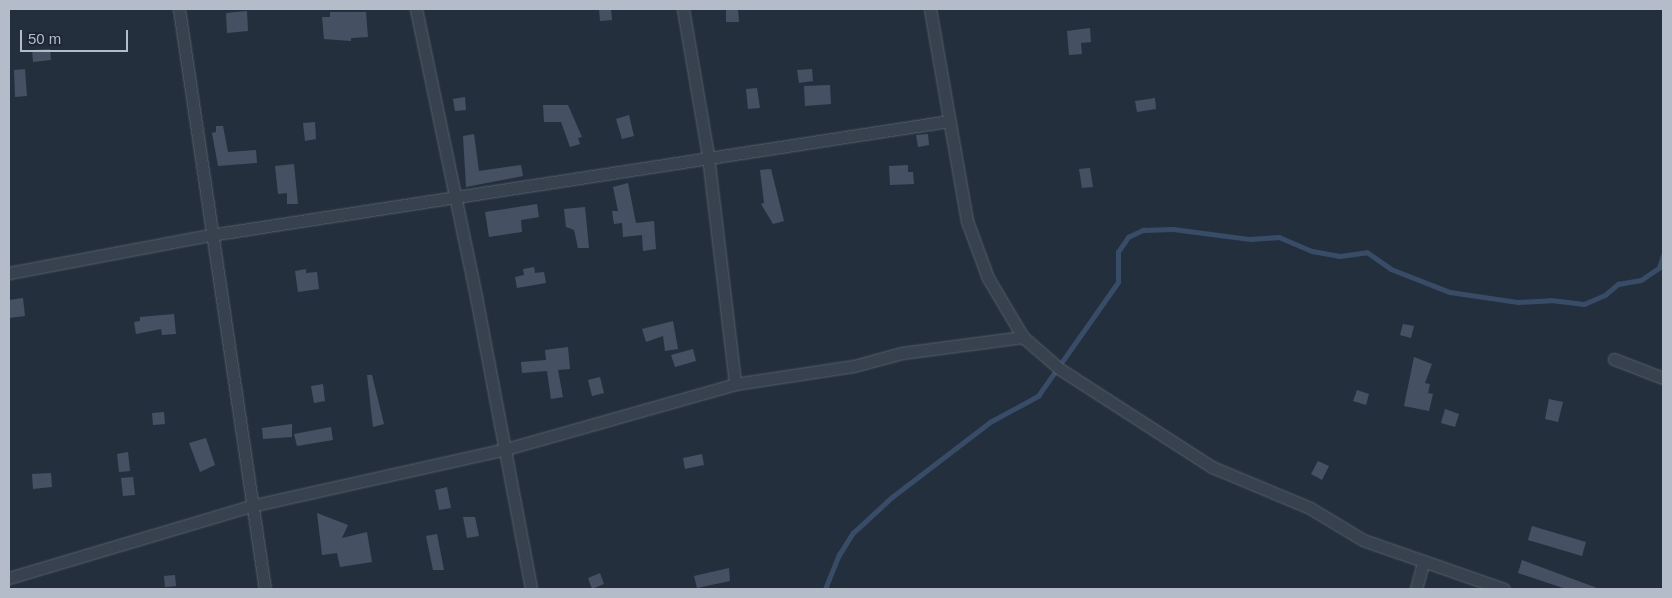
<!DOCTYPE html>
<html>
<head>
<meta charset="utf-8">
<style>
	body { margin:0 }
	#map { position:relative; width:1672px; height:598px; overflow:hidden; background:#242f3e; font-family:Arial,sans-serif }
	div>[style] { position:absolute }
	.stream>* { height:4.5px; margin:-2.25px; padding:0 2.25px; transform-origin:2.25px; border-radius:2.25px; background:#394c67 }
	.building>* { inset:0; background:#455162 }
	.roads { filter:drop-shadow(0 0 1px #565f6c) drop-shadow(0 0 1px #565f6c) }
	.street>* { height:11px; margin:-5.5px; padding:0 5.5px; transform-origin:5.5px; border-radius:5.5px; background:#38414e }
	span { translate:-50% -50%; white-space:nowrap; text-align:center; line-height:1.15; -webkit-text-stroke:4.5px #1d2633; paint-order:stroke }
	.frame { position:absolute; inset:0; border:10px solid #b4bcc9; pointer-events:none }
	.scale { position:absolute; left:20px; top:30px; width:108px; height:22px; box-sizing:border-box; border:2px solid #b4bcc9; border-top:0; padding-left:6px; font-size:15px; line-height:18px; white-space:nowrap; color:#b4bcc9; -webkit-text-stroke:4px #1d2633; paint-order:stroke }
</style>
</head>
<body>
<div id="map">
	<div class="stream">
		<i style="left:825px;top:589px;width:37px;rotate:-68deg"></i>
		<i style="left:839px;top:555px;width:26px;rotate:-58deg"></i>
		<i style="left:853px;top:533px;width:53px;rotate:-42.7deg"></i>
		<i style="left:892px;top:497px;width:123px;rotate:-37.4deg"></i>
		<i style="left:990px;top:422px;width:55px;rotate:-28.4deg"></i>
		<i style="left:1038px;top:396px;width:139px;rotate:-54.9deg"></i>
		<i style="left:1118px;top:282px;width:30px;rotate:-90deg"></i>
		<i style="left:1118px;top:252px;width:18px;rotate:-56deg"></i>
		<i style="left:1128px;top:237px;width:17px;rotate:-25deg"></i>
		<i style="left:1143px;top:230px;width:30px;rotate:-2deg"></i>
		<i style="left:1173px;top:229px;width:78px;rotate:7.4deg"></i>
		<i style="left:1250px;top:239px;width:29px;rotate:-4deg"></i>
		<i style="left:1279px;top:237px;width:36px;rotate:23deg"></i>
		<i style="left:1312px;top:251px;width:28px;rotate:10deg"></i>
		<i style="left:1340px;top:256px;width:27px;rotate:-8deg"></i>
		<i style="left:1367px;top:252px;width:29px;rotate:35deg"></i>
		<i style="left:1391px;top:269px;width:63px;rotate:21.3deg"></i>
		<i style="left:1450px;top:292px;width:69px;rotate:8.4deg"></i>
		<i style="left:1518px;top:302px;width:33px;rotate:-3deg"></i>
		<i style="left:1551px;top:300px;width:33px;rotate:7deg"></i>
		<i style="left:1584px;top:304px;width:23px;rotate:-23deg"></i>
		<i style="left:1605px;top:295px;width:17px;rotate:-40deg"></i>
		<i style="left:1618px;top:284px;width:23px;rotate:-10deg"></i>
		<i style="left:1641px;top:280px;width:22px;rotate:-34deg"></i>
		<i style="left:1659px;top:268px;width:13px;rotate:-72deg"></i>
	</div>
	<div class="building">
		<i style="clip-path:polygon(599px 9px,611px 9px,612px 20px,600px 21px)"></i>
		<i style="clip-path:polygon(726px 9px,738px 9px,739px 22px,726px 22px)"></i>
		<i style="clip-path:polygon(247px 11px,248px 31px,227px 33px,226px 13px)"></i>
		<i style="clip-path:polygon(330px 12px,366px 12px,368px 37px,351px 38px,351px 41px,324px 39px,322px 17px,330px 17px)"></i>
		<i style="clip-path:polygon(1090px 28px,1091px 42px,1081px 43px,1082px 54px,1069px 55px,1067px 31px)"></i>
		<i style="clip-path:polygon(50px 49px,51px 60px,33px 62px,32px 50px)"></i>
		<i style="clip-path:polygon(25px 69px,27px 96px,15px 97px,14px 70px)"></i>
		<i style="clip-path:polygon(812px 69px,813px 81px,799px 83px,797px 70px)"></i>
		<i style="clip-path:polygon(830px 85px,831px 104px,805px 106px,804px 86px)"></i>
		<i style="clip-path:polygon(757px 88px,760px 108px,748px 109px,746px 89px)"></i>
		<i style="clip-path:polygon(465px 97px,466px 110px,455px 111px,453px 99px)"></i>
		<i style="clip-path:polygon(1155px 98px,1156px 109px,1137px 112px,1135px 101px)"></i>
		<i style="clip-path:polygon(543px 105px,568px 105px,582px 137px,578px 138px,580px 144px,570px 147px,561px 122px,544px 122px)"></i>
		<i style="clip-path:polygon(629px 115px,634px 136px,622px 139px,616px 119px)"></i>
		<i style="clip-path:polygon(315px 122px,316px 139px,305px 141px,303px 123px)"></i>
		<i style="clip-path:polygon(216px 126px,223px 126px,228px 152px,256px 150px,257px 163px,218px 166px,212px 133px,216px 132px)"></i>
		<i style="clip-path:polygon(474px 134px,479px 171px,521px 165px,523px 176px,466px 187px,463px 136px)"></i>
		<i style="clip-path:polygon(928px 134px,929px 145px,918px 147px,916px 135px)"></i>
		<i style="clip-path:polygon(294px 164px,298px 204px,287px 204px,287px 193px,278px 194px,275px 166px)"></i>
		<i style="clip-path:polygon(908px 165px,908px 172px,913px 172px,914px 184px,890px 185px,889px 166px)"></i>
		<i style="clip-path:polygon(1090px 168px,1093px 187px,1082px 188px,1079px 169px)"></i>
		<i style="clip-path:polygon(771px 169px,784px 221px,773px 224px,761px 204px,764px 203px,760px 170px)"></i>
		<i style="clip-path:polygon(628px 183px,636px 223px,654px 221px,656px 249px,643px 251px,642px 235px,623px 237px,622px 223px,614px 224px,612px 211px,618px 211px,613px 187px)"></i>
		<i style="clip-path:polygon(537px 204px,539px 217px,521px 220px,522px 232px,489px 237px,485px 212px)"></i>
		<i style="clip-path:polygon(585px 207px,589px 248px,578px 248px,574px 230px,566px 227px,564px 209px)"></i>
		<i style="clip-path:polygon(534px 267px,535px 273px,544px 272px,546px 283px,517px 288px,515px 277px,524px 275px,523px 269px)"></i>
		<i style="clip-path:polygon(306px 269px,306px 273px,317px 272px,319px 289px,298px 292px,295px 271px)"></i>
		<i style="clip-path:polygon(23px 298px,25px 316px,9px 318px,9px 300px)"></i>
		<i style="clip-path:polygon(174px 314px,176px 334px,162px 335px,161px 329px,136px 334px,134px 322px,140px 321px,140px 317px)"></i>
		<i style="clip-path:polygon(673px 321px,678px 349px,665px 351px,663px 336px,646px 342px,642px 329px)"></i>
		<i style="clip-path:polygon(1403px 324px,1414px 326px,1411px 338px,1400px 335px)"></i>
		<i style="clip-path:polygon(568px 347px,570px 369px,558px 370px,563px 397px,551px 399px,547px 371px,522px 373px,521px 362px,546px 360px,545px 350px)"></i>
		<i style="clip-path:polygon(693px 349px,696px 361px,675px 367px,671px 355px)"></i>
		<i style="clip-path:polygon(1414px 357px,1432px 364px,1425px 383px,1430px 384px,1428px 393px,1433px 394px,1429px 411px,1404px 406px)"></i>
		<i style="clip-path:polygon(367px 375px,372px 375px,384px 424px,373px 427px)"></i>
		<i style="clip-path:polygon(600px 377px,604px 393px,592px 396px,588px 380px)"></i>
		<i style="clip-path:polygon(323px 384px,325px 401px,314px 403px,311px 386px)"></i>
		<i style="clip-path:polygon(1357px 390px,1369px 394px,1366px 405px,1353px 401px)"></i>
		<i style="clip-path:polygon(1549px 399px,1563px 402px,1558px 422px,1545px 419px)"></i>
		<i style="clip-path:polygon(1445px 409px,1459px 414px,1455px 427px,1441px 423px)"></i>
		<i style="clip-path:polygon(164px 412px,165px 424px,153px 425px,152px 413px)"></i>
		<i style="clip-path:polygon(292px 424px,292px 437px,263px 439px,262px 428px)"></i>
		<i style="clip-path:polygon(331px 427px,333px 440px,297px 446px,294px 434px)"></i>
		<i style="clip-path:polygon(206px 438px,215px 465px,200px 472px,189px 443px)"></i>
		<i style="clip-path:polygon(128px 452px,130px 471px,119px 472px,117px 454px)"></i>
		<i style="clip-path:polygon(702px 454px,704px 465px,685px 469px,683px 458px)"></i>
		<i style="clip-path:polygon(1318px 461px,1329px 466px,1322px 480px,1311px 474px)"></i>
		<i style="clip-path:polygon(51px 473px,52px 487px,33px 489px,32px 474px)"></i>
		<i style="clip-path:polygon(133px 477px,135px 495px,123px 496px,121px 478px)"></i>
		<i style="clip-path:polygon(447px 487px,451px 508px,439px 510px,435px 490px)"></i>
		<i style="clip-path:polygon(317px 513px,348px 525px,342px 538px,367px 532px,372px 562px,340px 567px,337px 553px,322px 555px)"></i>
		<i style="clip-path:polygon(463px 517px,475px 517px,479px 536px,467px 538px)"></i>
		<i style="clip-path:polygon(1532px 526px,1586px 542px,1582px 556px,1528px 540px)"></i>
		<i style="clip-path:polygon(437px 534px,444px 570px,433px 570px,426px 536px)"></i>
		<i style="clip-path:polygon(1522px 560px,1597px 588px,1597px 589px,1566px 589px,1518px 573px)"></i>
		<i style="clip-path:polygon(729px 568px,730px 581px,697px 588px,694px 576px)"></i>
		<i style="clip-path:polygon(600px 573px,604px 584px,592px 589px,588px 578px)"></i>
		<i style="clip-path:polygon(175px 575px,176px 586px,165px 587px,164px 576px)"></i>
	</div>
	<div class="roads">
		<div class="street">
			<i style="left:179px;top:9px;width:586px;rotate:81.57deg"></i>
			<i style="left:416px;top:9px;width:294px;rotate:78.2deg"></i>
			<i style="left:476px;top:297px;width:297px;rotate:79.3deg"></i>
			<i style="left:683px;top:9px;width:149px;rotate:80.3deg"></i>
			<i style="left:708px;top:156px;width:230px;rotate:83.2deg"></i>
			<i style="left:930px;top:9px;width:215px;rotate:80.1deg"></i>
			<i style="left:967px;top:221px;width:61px;rotate:69.8deg"></i>
			<i style="left:988px;top:278px;width:69px;rotate:59.3deg"></i>
			<i style="left:1023px;top:337px;width:49px;rotate:40.9deg"></i>
			<i style="left:1060px;top:369px;width:181px;rotate:32.8deg"></i>
			<i style="left:1212px;top:467px;width:106px;rotate:22.7deg"></i>
			<i style="left:1310px;top:508px;width:62px;rotate:31.1deg"></i>
			<i style="left:1363px;top:540px;width:149px;rotate:19.2deg"></i>
			<i style="left:9px;top:273px;width:205px;rotate:-10.7deg"></i>
			<i style="left:210px;top:235px;width:748px;rotate:-8.77deg"></i>
			<i style="left:1614px;top:359px;width:53px;rotate:21.2deg"></i>
			<i style="left:9px;top:578px;width:252px;rotate:-16.6deg"></i>
			<i style="left:251px;top:506px;width:261px;rotate:-12.6deg"></i>
			<i style="left:506px;top:449px;width:238px;rotate:-15.8deg"></i>
			<i style="left:735px;top:384px;width:120px;rotate:-8.6deg"></i>
			<i style="left:854px;top:366px;width:50px;rotate:-15.2deg"></i>
			<i style="left:902px;top:353px;width:122px;rotate:-7.5deg"></i>
			<i style="left:1416px;top:589px;width:28px;rotate:-75deg"></i>
		</div>
	</div>
	<div class="frame"></div>
	<div class="scale">50 m</div>
</div>
</body>
</html>
